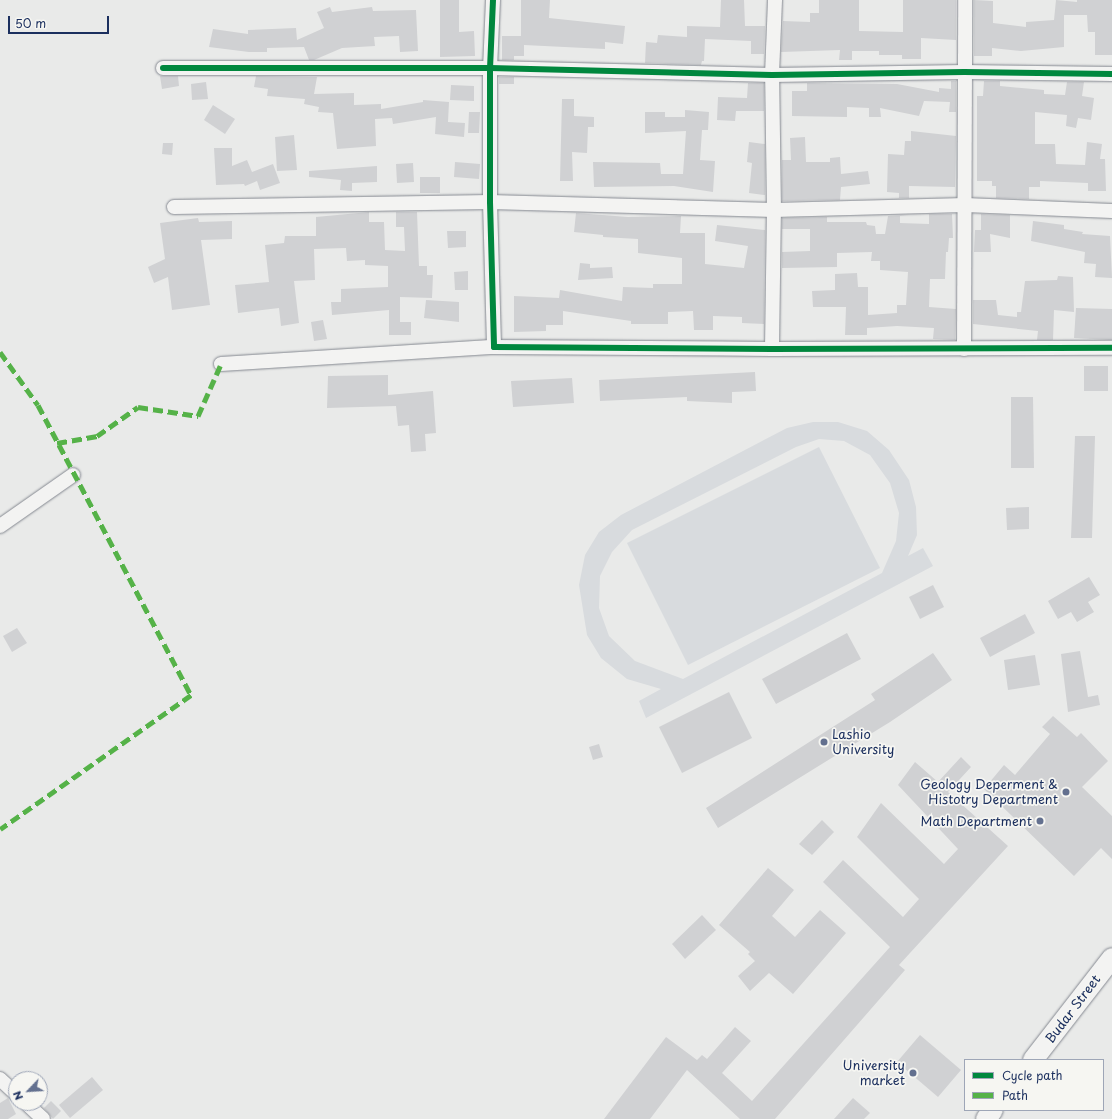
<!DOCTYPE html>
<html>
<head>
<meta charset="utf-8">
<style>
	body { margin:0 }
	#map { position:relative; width:1112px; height:1119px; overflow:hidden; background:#e9eae9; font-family:"Playpen Sans",sans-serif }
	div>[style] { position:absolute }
	.green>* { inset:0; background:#d8dbde }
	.building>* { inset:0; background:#d0d1d3 }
	.roads { filter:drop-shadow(0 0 1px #848890) drop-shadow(0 0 1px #848890) }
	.minor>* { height:14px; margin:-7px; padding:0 7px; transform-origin:7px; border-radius:7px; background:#f3f3f2 }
	.secondary>* { height:20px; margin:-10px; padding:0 10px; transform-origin:10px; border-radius:10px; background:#f3f3f2 }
	.quiet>* { height:5px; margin-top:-2.5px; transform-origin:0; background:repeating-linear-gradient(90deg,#55b248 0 10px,transparent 0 15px) }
	.cycleway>* { height:6px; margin:-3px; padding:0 3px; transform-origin:3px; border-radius:3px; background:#00873e }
	.dots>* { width:11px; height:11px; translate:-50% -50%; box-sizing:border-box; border:2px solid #f6f6f2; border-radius:50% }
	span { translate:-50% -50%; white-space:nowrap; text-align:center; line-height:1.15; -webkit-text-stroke:3.5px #f6f6f2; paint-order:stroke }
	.poi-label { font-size:13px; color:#1b2f5e }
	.left { translate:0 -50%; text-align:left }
	.right { translate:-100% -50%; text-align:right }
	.street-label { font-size:13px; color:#1b2f5e }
	.legend { position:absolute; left:964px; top:1059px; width:140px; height:52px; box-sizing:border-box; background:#f6f6f2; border:1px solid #9ea6b7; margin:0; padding:5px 7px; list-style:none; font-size:12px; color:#1b2f5e }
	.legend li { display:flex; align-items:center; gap:8px; height:20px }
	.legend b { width:20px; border:1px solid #9ea6b7 }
	.north { position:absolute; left:8px; top:1071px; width:40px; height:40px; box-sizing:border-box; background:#f6f6f2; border:1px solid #9ea6b7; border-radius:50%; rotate:245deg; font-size:11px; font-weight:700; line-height:16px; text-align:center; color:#1b2f5e }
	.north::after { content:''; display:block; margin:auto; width:14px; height:18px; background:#63708f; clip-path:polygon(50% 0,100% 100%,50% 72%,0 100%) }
	.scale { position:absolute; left:8px; top:16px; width:101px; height:18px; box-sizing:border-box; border:2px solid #1b2f5e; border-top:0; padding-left:5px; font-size:12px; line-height:14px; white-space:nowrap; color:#1b2f5e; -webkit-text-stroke:3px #f6f6f2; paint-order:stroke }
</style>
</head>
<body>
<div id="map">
	<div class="green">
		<i style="clip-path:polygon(evenodd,813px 422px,838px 422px,867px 431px,889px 450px,909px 480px,916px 507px,917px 535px,908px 556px,923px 548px,933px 566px,646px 718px,639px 701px,661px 689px,627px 679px,601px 658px,587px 635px,579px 585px,585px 555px,599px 532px,621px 515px,787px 428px,813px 422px,819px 439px,844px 441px,870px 455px,890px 483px,899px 513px,896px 541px,882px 573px,683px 679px,635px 661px,609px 636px,599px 608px,600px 576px,612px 552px,632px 530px,796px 447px,819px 439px)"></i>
		<i style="clip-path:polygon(819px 447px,880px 568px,688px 665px,627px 543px)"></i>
	</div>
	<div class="building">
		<i style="clip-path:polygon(440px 0,459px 0,459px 32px,474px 31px,475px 56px,440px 57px)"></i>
		<i style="clip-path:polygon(521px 0,550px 0,549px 18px,625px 26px,623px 44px,605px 42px,605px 49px,524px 45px,524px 56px,514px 56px,514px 60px,502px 60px,502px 36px,521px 36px)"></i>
		<i style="clip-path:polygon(721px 0,744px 0,745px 26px,765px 26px,764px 54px,751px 54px,751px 41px,705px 39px,704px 61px,702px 61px,701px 65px,645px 63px,646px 42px,657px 43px,658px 35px,687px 37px,687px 26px,720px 27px)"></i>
		<i style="clip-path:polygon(819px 0,859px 0,859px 31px,903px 32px,903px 0,956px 0,956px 40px,921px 38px,921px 59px,902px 59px,902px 55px,879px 55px,879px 51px,852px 51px,852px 60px,839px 60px,840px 50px,781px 52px,783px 21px,810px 22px,810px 13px,819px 13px)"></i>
		<i style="clip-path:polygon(974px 0,993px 1px,993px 23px,1026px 27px,1026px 22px,1054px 20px,1056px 0,1077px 2px,1077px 0,1112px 0,1112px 55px,1095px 55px,1095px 32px,1088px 32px,1087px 15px,1064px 15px,1064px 47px,1021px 51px,992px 48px,992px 56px,974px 56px)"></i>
		<i style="clip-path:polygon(330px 7px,332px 12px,372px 7px,373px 11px,416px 10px,418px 51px,400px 52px,399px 36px,374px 37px,375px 46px,342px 48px,314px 60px,309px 60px,304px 47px,267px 48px,267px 52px,249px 52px,209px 47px,213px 29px,248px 34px,248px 30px,296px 28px,297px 40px,324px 28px,317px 12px)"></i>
		<i style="clip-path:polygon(160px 76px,178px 76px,179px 86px,162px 89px)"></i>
		<i style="clip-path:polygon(256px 76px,317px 77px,314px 94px,354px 93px,354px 105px,381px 104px,381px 109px,423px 102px,423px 100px,449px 102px,448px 122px,465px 123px,464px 137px,435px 134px,436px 117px,393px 124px,392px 118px,375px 119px,376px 146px,337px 149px,333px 113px,318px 112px,319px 107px,304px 104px,305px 99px,267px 96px,268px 89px,254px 87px)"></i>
		<i style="clip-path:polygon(499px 77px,514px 77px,514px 84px,499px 84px)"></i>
		<i style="clip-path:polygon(951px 81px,956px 81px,956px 112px,949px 112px,950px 102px,924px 101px,919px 116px,880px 108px,881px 117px,869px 117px,869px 108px,847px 107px,847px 117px,792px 116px,792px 91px,807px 91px,807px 83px,897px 84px,939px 92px,939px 88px,951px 89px)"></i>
		<i style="clip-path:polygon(984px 81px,1000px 81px,1000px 86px,1044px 90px,1044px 94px,1065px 95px,1067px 82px,1084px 82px,1082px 96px,1094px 98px,1091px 120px,1078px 118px,1076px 128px,1066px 126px,1067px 115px,1035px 112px,1035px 144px,1055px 144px,1056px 164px,1085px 165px,1087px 142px,1102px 144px,1100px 159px,1105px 159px,1106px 191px,1088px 191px,1088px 183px,1040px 181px,1040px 187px,1029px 187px,1029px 199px,996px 198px,996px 186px,992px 186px,992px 181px,977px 181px,977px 96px,983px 96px)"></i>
		<i style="clip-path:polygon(206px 82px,208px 99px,192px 100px,191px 84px)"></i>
		<i style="clip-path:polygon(748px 83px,764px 83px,764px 111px,736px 111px,735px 121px,717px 120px,718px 97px,747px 98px)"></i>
		<i style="clip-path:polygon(451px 85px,474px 86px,474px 101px,450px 100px)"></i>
		<i style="clip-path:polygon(562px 99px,574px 99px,574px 116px,594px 117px,594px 127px,588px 127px,587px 153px,572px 152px,573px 181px,560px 181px)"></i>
		<i style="clip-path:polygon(213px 105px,235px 119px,225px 134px,204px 120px)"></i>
		<i style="clip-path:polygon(685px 110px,709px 112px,708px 130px,702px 130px,700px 160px,715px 161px,713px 192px,674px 186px,594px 187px,593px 162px,660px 163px,661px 174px,683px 174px,686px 131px,645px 133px,645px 112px,665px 112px,665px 117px,685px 117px)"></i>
		<i style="clip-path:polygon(469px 112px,480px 112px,479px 133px,468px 133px)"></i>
		<i style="clip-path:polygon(911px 131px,956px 136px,955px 187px,909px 186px,909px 198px,899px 198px,899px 193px,887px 192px,888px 154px,904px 155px,905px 141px,911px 141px)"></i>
		<i style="clip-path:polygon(294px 135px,297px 170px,277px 171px,275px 137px)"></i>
		<i style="clip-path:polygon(805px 137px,806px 162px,830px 162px,830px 158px,840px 157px,841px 174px,868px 171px,870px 184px,841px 187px,840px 200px,782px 201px,782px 160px,791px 160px,790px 138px)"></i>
		<i style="clip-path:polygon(749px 142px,765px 144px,765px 195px,749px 193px,752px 163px,747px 162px)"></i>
		<i style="clip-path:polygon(163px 143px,173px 143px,172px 155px,162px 154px)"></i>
		<i style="clip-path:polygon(214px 148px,232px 148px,232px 166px,247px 160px,252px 172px,273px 164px,280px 183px,260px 190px,257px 181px,245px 186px,244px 184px,216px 185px)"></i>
		<i style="clip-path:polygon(455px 162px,480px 164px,479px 179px,454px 177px)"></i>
		<i style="clip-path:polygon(413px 163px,414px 182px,397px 183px,396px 164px)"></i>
		<i style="clip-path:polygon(377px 166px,377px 182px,352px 183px,352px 191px,340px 190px,341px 180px,309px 177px,309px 171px)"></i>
		<i style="clip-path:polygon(420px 177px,440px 177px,440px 193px,420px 193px)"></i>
		<i style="clip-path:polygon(369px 212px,369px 222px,384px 222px,385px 250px,405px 251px,404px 227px,396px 227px,396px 212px,417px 212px,419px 266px,427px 266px,427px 275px,433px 275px,432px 298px,400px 297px,400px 322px,411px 322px,411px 335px,389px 335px,389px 310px,332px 315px,331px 302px,341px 302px,341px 289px,388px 287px,388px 266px,365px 265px,365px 260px,347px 261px,346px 248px,314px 249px,315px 280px,294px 281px,299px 323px,281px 326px,279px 308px,238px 313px,235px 285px,269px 282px,265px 245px,284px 243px,285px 236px,316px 236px,316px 217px)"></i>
		<i style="clip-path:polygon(576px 213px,628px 217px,681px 216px,680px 233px,705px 233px,705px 264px,744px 268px,748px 246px,715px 241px,717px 225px,765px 230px,764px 324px,742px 323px,742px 317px,713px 316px,713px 330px,694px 330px,693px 311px,668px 312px,668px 324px,631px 324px,631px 321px,563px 311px,563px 325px,546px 325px,546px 331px,514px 332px,514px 296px,559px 298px,560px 290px,622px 301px,623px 287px,653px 288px,653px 284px,682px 284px,682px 258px,638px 253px,638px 239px,603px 237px,603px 235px,574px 232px)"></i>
		<i style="clip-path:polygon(929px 214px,952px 214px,953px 238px,949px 238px,948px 252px,946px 252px,945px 279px,930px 279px,929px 307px,956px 309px,955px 340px,933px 339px,934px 328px,897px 326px,867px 328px,867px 335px,845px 335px,846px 307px,813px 307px,812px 291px,835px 290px,835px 274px,857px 273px,858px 287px,868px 287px,868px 315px,897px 313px,897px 305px,906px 305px,908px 272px,880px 270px,880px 261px,871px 261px,872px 252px,837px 253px,837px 267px,782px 268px,782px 252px,810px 251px,810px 229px,782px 229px,782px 218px,827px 217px,827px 222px,866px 222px,867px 225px,875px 226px,876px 234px,885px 234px,888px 216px,908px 215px,900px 216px,900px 223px,929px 224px)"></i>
		<i style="clip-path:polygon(981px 214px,1010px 215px,1010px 238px,990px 234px,991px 252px,974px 252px,975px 230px,981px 230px)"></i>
		<i style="clip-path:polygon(198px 218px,199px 222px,232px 221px,232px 239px,201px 240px,210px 305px,172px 310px,168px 277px,154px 283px,148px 267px,165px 259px,160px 223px)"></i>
		<i style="clip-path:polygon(1033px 221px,1064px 225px,1064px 229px,1083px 232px,1082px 234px,1110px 236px,1112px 278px,1095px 277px,1096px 264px,1084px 263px,1085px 252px,1031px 241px)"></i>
		<i style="clip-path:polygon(447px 231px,466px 231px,466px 247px,448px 248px)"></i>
		<i style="clip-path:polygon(580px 263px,590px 264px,590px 268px,612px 267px,613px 278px,578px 280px)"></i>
		<i style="clip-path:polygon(468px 271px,468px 290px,455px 290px,454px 272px)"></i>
		<i style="clip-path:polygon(1058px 276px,1073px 277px,1074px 312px,1054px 310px,1053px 340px,1037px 340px,1038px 331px,973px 324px,973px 300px,996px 300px,998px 315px,1017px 317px,1017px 312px,1021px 312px,1025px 281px,1057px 280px)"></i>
		<i style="clip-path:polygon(426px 300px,459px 302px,459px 322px,424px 318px)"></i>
		<i style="clip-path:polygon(1076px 308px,1112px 309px,1112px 340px,1074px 338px)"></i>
		<i style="clip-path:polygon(323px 320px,327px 339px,314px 341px,311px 322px)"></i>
		<i style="clip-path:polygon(1084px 366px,1108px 366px,1108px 391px,1084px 391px)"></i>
		<i style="clip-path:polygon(755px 372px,756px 391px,732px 392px,732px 403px,687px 401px,687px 397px,600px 401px,599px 380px)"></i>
		<i style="clip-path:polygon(388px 375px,388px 395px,433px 391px,436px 433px,425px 434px,426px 451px,411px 452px,409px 425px,398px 426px,396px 406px,327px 408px,328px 376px)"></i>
		<i style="clip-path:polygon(572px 378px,574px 403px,513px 407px,511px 381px)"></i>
		<i style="clip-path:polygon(1011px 397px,1033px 397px,1034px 468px,1011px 468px)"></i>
		<i style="clip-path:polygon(1075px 436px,1095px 436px,1092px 538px,1071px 538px)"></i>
		<i style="clip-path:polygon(1029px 507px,1029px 529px,1007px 530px,1006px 508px)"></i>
		<i style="clip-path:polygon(1089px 577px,1100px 595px,1088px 602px,1094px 612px,1077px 622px,1071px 612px,1058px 619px,1048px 601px)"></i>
		<i style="clip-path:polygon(933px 585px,944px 607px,920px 619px,909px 597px)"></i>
		<i style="clip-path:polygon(1025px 614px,1035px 633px,990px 657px,980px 638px)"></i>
		<i style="clip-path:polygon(17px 628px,27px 643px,12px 652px,3px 636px)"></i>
		<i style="clip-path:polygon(847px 633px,861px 659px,776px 704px,762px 679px)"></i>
		<i style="clip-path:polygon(1080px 651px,1088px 697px,1098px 695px,1100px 705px,1068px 712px,1061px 654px)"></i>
		<i style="clip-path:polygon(933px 653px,952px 680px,890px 722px,718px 828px,706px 808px,875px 700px,871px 694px)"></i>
		<i style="clip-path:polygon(1035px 655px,1040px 685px,1008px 690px,1004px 660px)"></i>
		<i style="clip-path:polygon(729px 692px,752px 738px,682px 773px,659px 727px)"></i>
		<i style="clip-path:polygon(1053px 716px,1077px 737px,1081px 733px,1108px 761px,1082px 787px,1112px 816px,1112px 859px,1101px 848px,1074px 876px,984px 789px,1004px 765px,1015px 775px,1050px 734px,1042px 727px)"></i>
		<i style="clip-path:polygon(599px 744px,603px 757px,593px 760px,589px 747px)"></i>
		<i style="clip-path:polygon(961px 757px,971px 767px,948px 792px,1008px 846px,899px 965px,905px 970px,775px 1119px,740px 1119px,687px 1070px,650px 1119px,604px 1119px,666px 1037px,697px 1060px,702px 1055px,707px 1059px,735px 1027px,751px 1041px,722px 1073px,752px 1101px,890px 947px,823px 882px,843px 860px,903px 917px,919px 899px,857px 837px,881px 803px,944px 864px,958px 849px,898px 785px,915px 762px,938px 782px)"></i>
		<i style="clip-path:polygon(822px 820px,834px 832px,812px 855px,799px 844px)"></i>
		<i style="clip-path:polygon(768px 868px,794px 890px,772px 916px,795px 937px,820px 910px,846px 933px,793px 994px,769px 973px,750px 991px,738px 976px,755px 961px,748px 954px,750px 952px,719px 925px)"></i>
		<i style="clip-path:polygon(702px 915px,716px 930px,685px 959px,672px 944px)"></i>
		<i style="clip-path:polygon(920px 1035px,961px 1070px,938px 1097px,897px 1062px)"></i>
		<i style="clip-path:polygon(92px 1077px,103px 1090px,70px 1118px,59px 1105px)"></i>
		<i style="clip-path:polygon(8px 1098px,16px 1114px,8px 1119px,0 1119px,0 1103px)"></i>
		<i style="clip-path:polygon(853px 1098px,870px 1113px,864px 1119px,834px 1119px)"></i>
		<i style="clip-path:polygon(51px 1101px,61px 1111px,53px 1119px,44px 1108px)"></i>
	</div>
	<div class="roads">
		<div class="minor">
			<i style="left:493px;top:0;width:68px;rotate:92.5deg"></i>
			<i style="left:490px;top:68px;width:134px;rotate:90deg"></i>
			<i style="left:490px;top:202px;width:145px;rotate:88.4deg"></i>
			<i style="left:494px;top:347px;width:278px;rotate:0.4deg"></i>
			<i style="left:772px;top:349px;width:340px;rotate:-0.2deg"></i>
			<i style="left:163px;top:68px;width:327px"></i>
			<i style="left:490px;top:68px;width:282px;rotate:1.4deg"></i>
			<i style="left:772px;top:75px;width:192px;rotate:-0.9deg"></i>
			<i style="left:964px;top:72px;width:148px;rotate:0.8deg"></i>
			<i style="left:174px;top:207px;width:316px;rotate:-0.9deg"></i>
			<i style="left:490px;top:202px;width:284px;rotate:1.6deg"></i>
			<i style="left:774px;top:210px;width:191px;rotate:-1.5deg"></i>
			<i style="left:965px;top:205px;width:147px;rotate:2.3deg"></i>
			<i style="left:772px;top:349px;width:139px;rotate:-89.2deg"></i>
			<i style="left:774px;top:210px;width:135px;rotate:-90.8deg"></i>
			<i style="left:772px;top:75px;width:75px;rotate:-87.7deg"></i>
			<i style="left:964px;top:349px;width:349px;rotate:-89.8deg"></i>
			<i style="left:221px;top:364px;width:274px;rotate:-3.6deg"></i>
			<i style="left:0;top:526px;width:89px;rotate:-34.9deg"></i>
			<i style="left:0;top:1079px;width:22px;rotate:43deg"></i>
			<i style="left:26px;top:1103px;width:23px;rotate:43deg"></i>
		</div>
		<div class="secondary">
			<i style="left:1033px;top:1060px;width:129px;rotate:-52.2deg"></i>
			<i style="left:986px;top:1119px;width:11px;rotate:-52deg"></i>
		</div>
	</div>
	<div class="quiet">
		<i style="left:0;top:352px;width:65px;rotate:54.4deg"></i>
		<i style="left:38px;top:405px;width:328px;rotate:62.2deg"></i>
		<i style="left:191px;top:695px;width:233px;rotate:144.9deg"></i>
		<i style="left:57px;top:443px;width:41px;rotate:-9.9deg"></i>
		<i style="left:97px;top:436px;width:50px;rotate:-35.3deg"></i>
		<i style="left:138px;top:407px;width:61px;rotate:8.5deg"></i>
		<i style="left:198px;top:416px;width:57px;rotate:-66.1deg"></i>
	</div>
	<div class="cycleway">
		<i style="left:493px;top:0;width:68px;rotate:92.5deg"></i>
		<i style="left:490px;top:68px;width:134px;rotate:90deg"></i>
		<i style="left:490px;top:202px;width:145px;rotate:88.4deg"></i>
		<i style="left:494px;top:347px;width:278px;rotate:0.4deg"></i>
		<i style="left:772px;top:349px;width:340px;rotate:-0.2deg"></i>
		<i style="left:163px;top:68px;width:327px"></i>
		<i style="left:490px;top:68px;width:282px;rotate:1.4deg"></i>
		<i style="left:772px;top:75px;width:192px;rotate:-0.9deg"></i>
		<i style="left:964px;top:72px;width:148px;rotate:0.8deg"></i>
	</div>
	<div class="dots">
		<i style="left:824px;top:742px;background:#63708f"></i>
		<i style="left:1066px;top:792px;background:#63708f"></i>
		<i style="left:1040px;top:821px;background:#63708f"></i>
		<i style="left:913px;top:1073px;background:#63708f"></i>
	</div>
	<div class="poi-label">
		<span class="left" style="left:832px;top:742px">Lashio<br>University</span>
		<span class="right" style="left:1058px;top:792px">Geology Deperment &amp;<br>Histotry Department</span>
		<span class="right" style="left:1032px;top:821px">Math Department</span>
		<span class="right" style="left:905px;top:1073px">University<br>market</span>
	</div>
	<div class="street-label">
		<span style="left:1073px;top:1009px;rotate:-53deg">Budar Street</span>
	</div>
	<ul class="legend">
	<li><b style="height:5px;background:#00873e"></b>Cycle path</li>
	<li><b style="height:5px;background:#55b248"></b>Path</li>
	</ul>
	<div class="north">N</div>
	<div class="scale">50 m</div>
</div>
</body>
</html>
